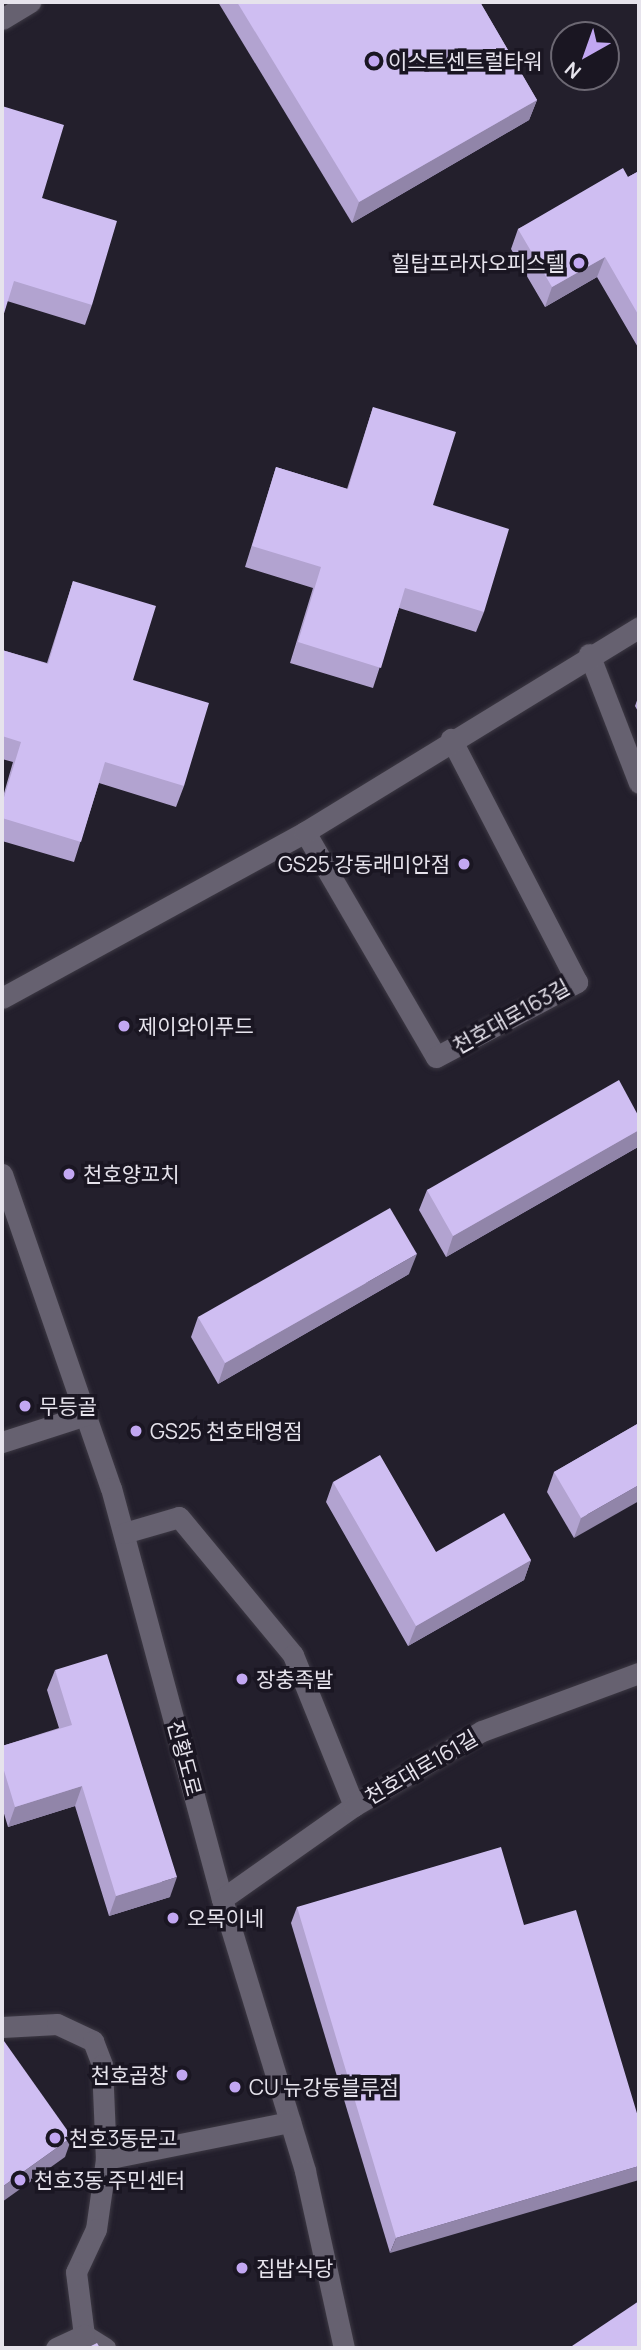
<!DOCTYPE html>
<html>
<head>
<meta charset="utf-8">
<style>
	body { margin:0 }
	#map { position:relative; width:641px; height:2350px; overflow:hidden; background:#231f2c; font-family:Manrope,"Noto Sans KR",sans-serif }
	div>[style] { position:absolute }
	.roads { filter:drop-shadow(0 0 2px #3d3944) drop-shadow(0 0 2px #3d3944) }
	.minor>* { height:21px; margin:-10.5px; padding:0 10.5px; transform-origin:10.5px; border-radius:10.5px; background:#666170 }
	.wall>* { inset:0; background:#b2a3d0 }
	.shaded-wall>* { inset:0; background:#9185a9 }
	.building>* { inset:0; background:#cfbef2 }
	.dots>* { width:19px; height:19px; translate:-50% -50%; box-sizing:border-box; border:4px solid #1a1622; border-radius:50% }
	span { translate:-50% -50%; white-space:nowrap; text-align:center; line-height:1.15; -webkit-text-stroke:7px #1a1622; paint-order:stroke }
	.poi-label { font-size:21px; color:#e6e3ec }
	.left { translate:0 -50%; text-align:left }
	.right { translate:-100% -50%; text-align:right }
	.street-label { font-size:21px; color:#e6e3ec }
	.frame { position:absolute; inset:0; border:4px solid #e6e3ec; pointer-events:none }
	.north { position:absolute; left:550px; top:21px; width:70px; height:70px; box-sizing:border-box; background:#1a1622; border:2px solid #6c6873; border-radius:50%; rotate:220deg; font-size:19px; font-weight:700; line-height:28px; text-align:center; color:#e6e3ec }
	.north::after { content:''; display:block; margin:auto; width:24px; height:32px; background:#c2a7f2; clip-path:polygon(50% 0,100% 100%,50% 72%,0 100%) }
</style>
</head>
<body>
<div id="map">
	<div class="roads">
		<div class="minor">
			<i style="left:2px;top:19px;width:33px;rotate:-31deg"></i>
			<i style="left:589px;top:654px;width:138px;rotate:68.8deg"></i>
			<i style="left:305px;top:832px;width:260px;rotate:59.8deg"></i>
			<i style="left:436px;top:1057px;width:160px;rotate:-28deg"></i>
			<i style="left:577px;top:982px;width:274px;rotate:-117.4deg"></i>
			<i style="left:2px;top:998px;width:345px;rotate:-28.7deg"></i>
			<i style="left:305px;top:832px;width:392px;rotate:-31.5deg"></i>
			<i style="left:2px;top:1174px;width:332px;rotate:70.9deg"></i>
			<i style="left:111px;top:1488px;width:426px;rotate:74.9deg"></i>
			<i style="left:222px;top:1899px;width:284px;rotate:73deg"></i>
			<i style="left:305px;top:2171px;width:181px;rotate:77.6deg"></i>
			<i style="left:2px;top:1442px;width:88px;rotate:-17.8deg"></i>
			<i style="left:124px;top:1533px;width:57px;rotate:-16.2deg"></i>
			<i style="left:179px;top:1517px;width:179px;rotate:50.4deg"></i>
			<i style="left:293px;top:1655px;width:163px;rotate:68deg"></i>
			<i style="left:222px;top:1899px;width:161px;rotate:-35.2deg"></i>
			<i style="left:354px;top:1806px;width:148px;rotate:-30.4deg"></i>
			<i style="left:482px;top:1731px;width:167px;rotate:-20.3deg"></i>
			<i style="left:2px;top:2027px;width:55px;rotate:-3.1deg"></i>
			<i style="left:57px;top:2024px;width:40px;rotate:25deg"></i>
			<i style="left:93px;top:2041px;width:26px;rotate:69deg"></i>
			<i style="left:102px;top:2065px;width:94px;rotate:87.6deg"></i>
			<i style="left:106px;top:2159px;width:71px;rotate:98.1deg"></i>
			<i style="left:96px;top:2229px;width:47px;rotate:114.9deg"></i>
			<i style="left:76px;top:2272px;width:64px;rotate:82.8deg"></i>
			<i style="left:106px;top:2159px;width:188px;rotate:-11.4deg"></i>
			<i style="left:84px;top:2335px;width:25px;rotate:32deg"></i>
			<i style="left:56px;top:2348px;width:31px;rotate:-25deg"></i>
		</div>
	</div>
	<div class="wall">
		<i style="clip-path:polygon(218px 2px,480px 2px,537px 100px,529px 120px,352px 223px)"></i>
		<i style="clip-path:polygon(2px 106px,42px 198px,92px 305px,85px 325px,7px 301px)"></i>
		<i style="clip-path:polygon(639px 171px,639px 349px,597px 277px,545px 307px,511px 249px,518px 229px,628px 177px)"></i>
		<i style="clip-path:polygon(373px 407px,433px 505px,484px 612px,476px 632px,399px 608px,373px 688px,290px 663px,313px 588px,245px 567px,276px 467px,347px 489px)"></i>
		<i style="clip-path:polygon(73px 581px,133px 680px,184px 786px,176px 807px,99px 783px,74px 862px,2px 841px,2px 800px,13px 762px,2px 759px,2px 650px,47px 663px)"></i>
		<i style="clip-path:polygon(639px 695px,639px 713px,635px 706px)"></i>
		<i style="clip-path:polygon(639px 1117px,639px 1143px,638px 1147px,446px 1257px,419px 1210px,427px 1190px)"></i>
		<i style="clip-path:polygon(409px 1274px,218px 1384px,191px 1337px,198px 1317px)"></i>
		<i style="clip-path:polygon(639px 1423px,574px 1538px,547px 1492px,554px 1472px)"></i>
		<i style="clip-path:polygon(333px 1482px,436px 1552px,531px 1560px,524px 1580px,408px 1646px,326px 1502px)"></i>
		<i style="clip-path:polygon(55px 1670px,170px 1897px,109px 1916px,75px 1806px,8px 1827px,2px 1807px,2px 1746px,59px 1728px,47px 1690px)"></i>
		<i style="clip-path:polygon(297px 1907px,524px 1925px,390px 2253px,291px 1923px)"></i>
	</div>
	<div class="shaded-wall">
		<i style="clip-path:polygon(537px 100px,529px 120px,352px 223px,359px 202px)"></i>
		<i style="clip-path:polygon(605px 257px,597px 277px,545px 307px,552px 287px)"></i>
		<i style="clip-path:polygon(639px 1130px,639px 1143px,638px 1147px,446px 1257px,453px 1236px)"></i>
		<i style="clip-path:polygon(417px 1254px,409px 1274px,218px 1384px,225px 1363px)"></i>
		<i style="clip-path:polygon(639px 1485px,639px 1501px,574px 1538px,581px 1518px)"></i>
		<i style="clip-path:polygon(531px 1560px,524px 1580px,408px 1646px,416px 1626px)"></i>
		<i style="clip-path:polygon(82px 1786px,75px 1806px,8px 1827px,15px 1807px)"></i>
		<i style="clip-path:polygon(177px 1877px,170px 1897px,109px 1916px,116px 1896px)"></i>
		<i style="clip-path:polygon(72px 2137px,65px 2157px,2px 2202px,2px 2187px)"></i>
		<i style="clip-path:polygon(639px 2166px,639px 2180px,390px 2253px,396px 2238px)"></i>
	</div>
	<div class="building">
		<i style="clip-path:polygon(237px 2px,480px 2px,537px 100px,359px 202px)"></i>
		<i style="clip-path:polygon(2px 106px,64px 125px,42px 198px,117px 221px,92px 305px,14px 281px,2px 320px)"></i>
		<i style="clip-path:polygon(623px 168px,628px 177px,639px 171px,639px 316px,605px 257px,552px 287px,518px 229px)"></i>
		<i style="clip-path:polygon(373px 407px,456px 432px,433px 505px,509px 529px,484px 612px,405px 588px,381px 668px,298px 642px,321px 567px,252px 546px,276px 467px,348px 489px)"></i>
		<i style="clip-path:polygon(73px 581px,156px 606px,133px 680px,209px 703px,184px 786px,105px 762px,81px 842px,2px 818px,2px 804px,21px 742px,2px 736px,2px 650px,48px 664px)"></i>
		<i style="clip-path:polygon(619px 1080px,639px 1117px,639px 1130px,453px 1236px,427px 1190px)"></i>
		<i style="clip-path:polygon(390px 1208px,417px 1254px,225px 1363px,198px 1317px)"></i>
		<i style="clip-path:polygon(639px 1423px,639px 1485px,581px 1518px,554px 1472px)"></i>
		<i style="clip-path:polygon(380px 1455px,436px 1552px,504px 1513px,531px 1560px,416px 1626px,333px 1482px)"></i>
		<i style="clip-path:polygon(107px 1654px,177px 1877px,116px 1896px,82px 1786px,15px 1807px,2px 1764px,2px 1746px,72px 1725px,55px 1670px)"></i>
		<i style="clip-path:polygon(501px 1847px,524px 1925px,576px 1910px,639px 2120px,639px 2166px,396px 2238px,297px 1907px)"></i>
		<i style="clip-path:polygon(4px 2041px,72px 2137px,2px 2187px,2px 2043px)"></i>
		<i style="clip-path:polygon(639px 2301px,639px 2348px,569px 2348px)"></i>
		<i style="clip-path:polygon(97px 2343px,100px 2348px,87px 2348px)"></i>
	</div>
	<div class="dots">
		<i style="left:374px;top:61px;background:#c2a7f2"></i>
		<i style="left:579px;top:263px;background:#c2a7f2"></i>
		<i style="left:464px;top:864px;background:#c2a7f2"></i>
		<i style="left:124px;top:1026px;background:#c2a7f2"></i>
		<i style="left:69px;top:1174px;background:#c2a7f2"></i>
		<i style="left:25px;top:1406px;background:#c2a7f2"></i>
		<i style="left:136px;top:1431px;background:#c2a7f2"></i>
		<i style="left:242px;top:1679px;background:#c2a7f2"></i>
		<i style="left:173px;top:1918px;background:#c2a7f2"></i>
		<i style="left:182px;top:2075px;background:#c2a7f2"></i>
		<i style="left:235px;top:2087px;background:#c2a7f2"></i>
		<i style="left:55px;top:2138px;background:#c2a7f2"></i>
		<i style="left:20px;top:2180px;background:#c2a7f2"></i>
		<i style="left:242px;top:2268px;background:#c2a7f2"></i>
	</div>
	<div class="poi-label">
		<span class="left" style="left:388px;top:61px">이스트센트럴타워</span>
		<span class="right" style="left:565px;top:263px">힐탑프라자오피스텔</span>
		<span class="right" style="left:450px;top:864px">GS25 강동래미안점</span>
		<span class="left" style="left:138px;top:1026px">제이와이푸드</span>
		<span class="left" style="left:83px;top:1174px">천호양꼬치</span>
		<span class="left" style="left:39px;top:1406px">무등골</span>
		<span class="left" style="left:150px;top:1431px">GS25 천호태영점</span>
		<span class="left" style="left:256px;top:1679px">장충족발</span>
		<span class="left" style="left:187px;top:1918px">오목이네</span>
		<span class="right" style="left:168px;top:2075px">천호곱창</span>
		<span class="left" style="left:249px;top:2087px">CU 뉴강동블루점</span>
		<span class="left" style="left:69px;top:2138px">천호3동문고</span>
		<span class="left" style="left:34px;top:2180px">천호3동 주민센터</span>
		<span class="left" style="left:256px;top:2268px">집밥식당</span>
	</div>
	<div class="street-label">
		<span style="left:511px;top:1016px;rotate:-29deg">천호대로163길</span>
		<span style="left:185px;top:1758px;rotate:75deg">진황도로</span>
		<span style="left:421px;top:1767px;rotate:-30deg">천호대로161길</span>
	</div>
	<div class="frame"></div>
	<div class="north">N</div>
</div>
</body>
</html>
